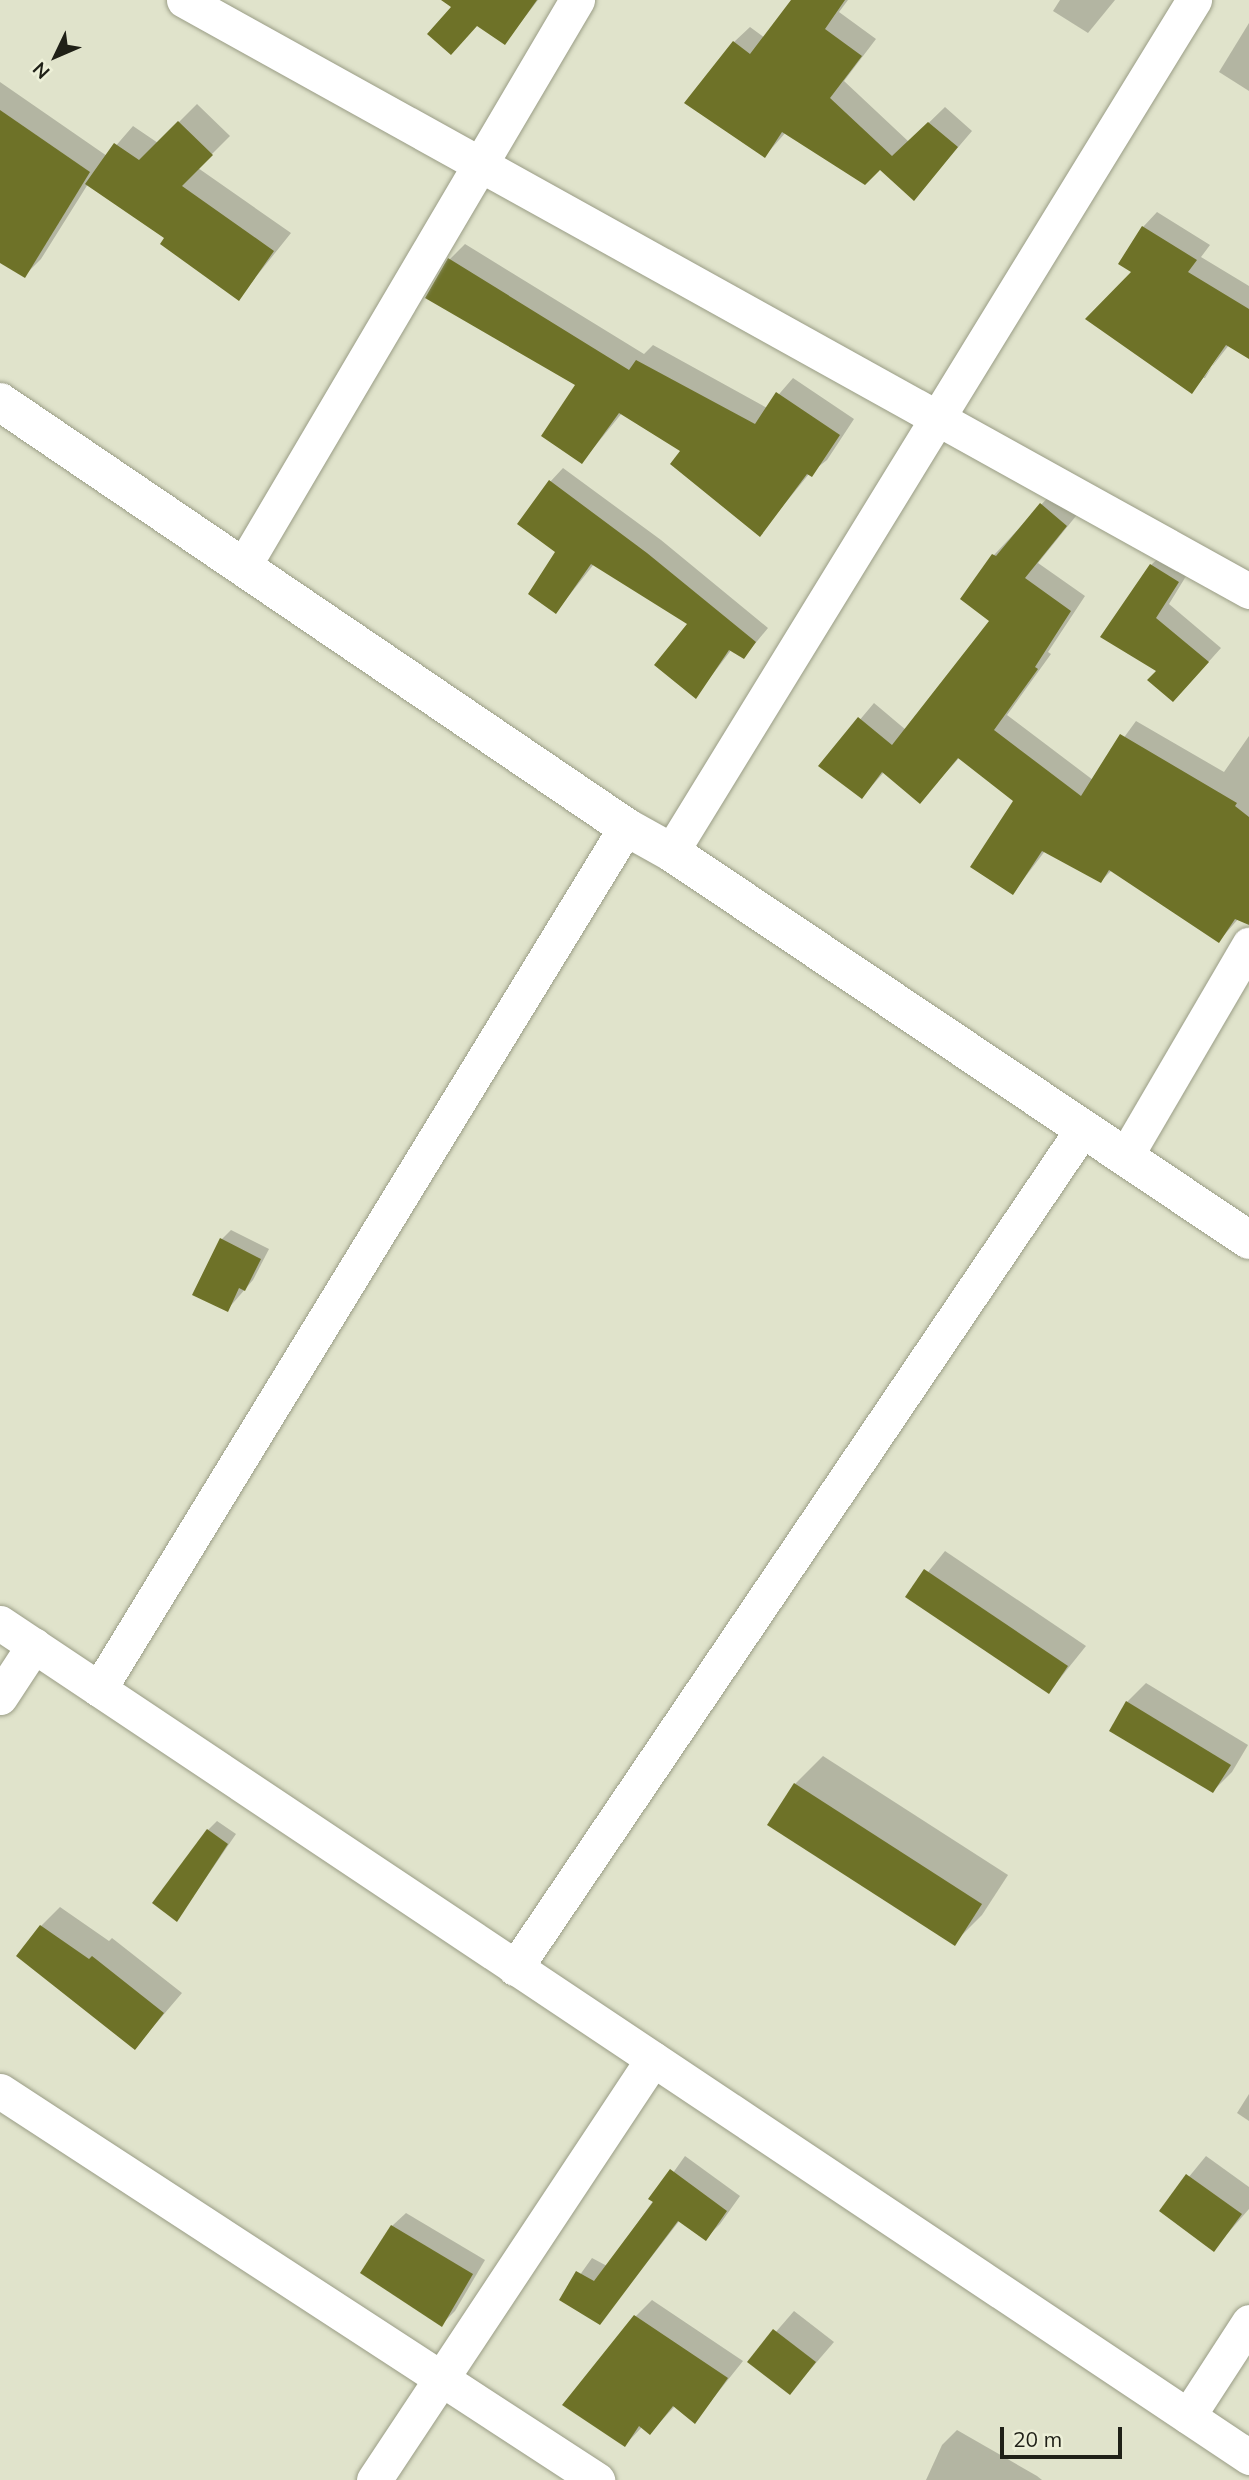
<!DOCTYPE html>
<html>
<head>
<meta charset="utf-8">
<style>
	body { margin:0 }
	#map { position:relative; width:1249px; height:2480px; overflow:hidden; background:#e0e3cb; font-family:Mulish,sans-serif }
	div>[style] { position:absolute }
	.shadow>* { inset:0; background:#0003 }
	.building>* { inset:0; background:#6e7228 }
	.roads { filter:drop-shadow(0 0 2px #9a9d86) drop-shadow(0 0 2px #9a9d86) }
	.street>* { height:35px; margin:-17.5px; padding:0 17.5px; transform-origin:17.5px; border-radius:17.5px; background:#fff }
	.secondary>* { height:38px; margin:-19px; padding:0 19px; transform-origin:19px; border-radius:19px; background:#fff }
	span { translate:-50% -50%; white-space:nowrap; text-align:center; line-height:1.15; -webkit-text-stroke:6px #edf0d8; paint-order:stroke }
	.north { position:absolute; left:21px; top:21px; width:70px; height:70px; -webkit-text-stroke:5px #edf0d8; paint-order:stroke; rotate:226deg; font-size:19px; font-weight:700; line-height:28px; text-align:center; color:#1f2017 }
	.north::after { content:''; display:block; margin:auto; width:24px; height:32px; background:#1f2017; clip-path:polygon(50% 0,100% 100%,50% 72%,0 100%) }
	.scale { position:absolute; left:1000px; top:2427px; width:122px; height:32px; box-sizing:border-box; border:4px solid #1f2017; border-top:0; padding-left:9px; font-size:21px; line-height:24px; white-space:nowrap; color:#1f2017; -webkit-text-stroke:5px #edf0d8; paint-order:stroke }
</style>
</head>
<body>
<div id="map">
	<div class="shadow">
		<i style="clip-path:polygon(457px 0,538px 0,505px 43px,477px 24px)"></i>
		<i style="clip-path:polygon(792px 0,848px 0,839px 12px,876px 39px,844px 81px,909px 142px,945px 107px,972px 131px,914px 199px,880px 168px,786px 132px,765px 156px,734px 42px,750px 27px,765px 38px)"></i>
		<i style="clip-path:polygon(1060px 0,1115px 0,1088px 33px,1053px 11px)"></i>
		<i style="clip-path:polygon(1249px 23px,1249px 91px,1219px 72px)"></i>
		<i style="clip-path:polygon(0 82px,107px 156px,133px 126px,158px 143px,197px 104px,230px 136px,198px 168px,291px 233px,239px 298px,166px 237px,88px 184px,41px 259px,24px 276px,0 261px)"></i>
		<i style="clip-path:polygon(evenodd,1157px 212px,1210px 245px,1201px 257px,1249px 286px,1249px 357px,1229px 345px,1192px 392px,1134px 272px,1143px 227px,1157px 212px,1230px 337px,1205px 378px,1201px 378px,1230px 337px)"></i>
		<i style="clip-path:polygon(465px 244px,644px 354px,653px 345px,767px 408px,793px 378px,854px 419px,827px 460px,809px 474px,760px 534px,683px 451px,622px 413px,582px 462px,577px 385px,427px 297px,450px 259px)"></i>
		<i style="clip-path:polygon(563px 468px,661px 540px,768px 628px,744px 657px,732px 649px,696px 696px,690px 623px,594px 564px,556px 612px,558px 551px,550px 482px)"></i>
		<i style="clip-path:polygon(1055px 490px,1080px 511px,1038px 563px,1085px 596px,1048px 652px,1051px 654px,1007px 715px,1093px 780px,1136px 721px,1224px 772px,1249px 736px,1249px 924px,1239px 918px,1219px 941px,1112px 870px,1101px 881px,1045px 851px,1013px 893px,1015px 801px,960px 757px,920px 801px,885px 771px,862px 797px,821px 766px,874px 703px,906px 730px,991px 620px,962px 599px,994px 555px)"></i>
		<i style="clip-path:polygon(1165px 552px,1191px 568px,1169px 604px,1221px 648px,1186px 687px,1158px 670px,1151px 565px)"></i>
		<i style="clip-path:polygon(231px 1230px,269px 1249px,253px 1280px,227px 1310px,222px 1239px)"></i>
		<i style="clip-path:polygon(945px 1551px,1086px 1646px,1049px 1692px,908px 1597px)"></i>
		<i style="clip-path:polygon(1146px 1683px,1248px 1745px,1232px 1772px,1213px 1791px,1127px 1702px)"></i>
		<i style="clip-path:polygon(823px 1756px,1008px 1875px,982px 1915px,954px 1943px,795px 1784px)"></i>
		<i style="clip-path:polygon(217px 1821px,236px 1834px,177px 1920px,208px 1830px)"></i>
		<i style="clip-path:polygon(60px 1907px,109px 1941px,112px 1938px,182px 1993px,135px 2048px,41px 1926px)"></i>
		<i style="clip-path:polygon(1249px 2094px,1249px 2121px,1237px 2113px)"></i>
		<i style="clip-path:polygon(685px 2156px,740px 2196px,720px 2224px,705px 2239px,680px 2220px,600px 2323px,562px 2300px,592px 2258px,607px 2266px)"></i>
		<i style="clip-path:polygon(1206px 2156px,1249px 2187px,1249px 2209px,1214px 2249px,1161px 2211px)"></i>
		<i style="clip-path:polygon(406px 2213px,485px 2260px,455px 2311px,442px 2324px,392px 2226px)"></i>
		<i style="clip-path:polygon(652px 2300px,743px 2361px,695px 2421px,675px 2406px,650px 2433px,642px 2427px,625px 2445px,635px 2317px)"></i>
		<i style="clip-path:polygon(794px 2311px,834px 2342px,790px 2393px,750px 2362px)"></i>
		<i style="clip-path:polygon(957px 2430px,1037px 2476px,1042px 2480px,926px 2480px,942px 2445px)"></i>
	</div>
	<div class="building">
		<i style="clip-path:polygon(441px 0,537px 0,505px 45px,477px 26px,451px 55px,427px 34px,451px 7px)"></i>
		<i style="clip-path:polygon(791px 0,845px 0,825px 29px,862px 56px,830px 98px,892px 156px,928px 122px,958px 147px,914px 201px,880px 170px,865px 185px,782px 132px,765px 158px,684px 103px,733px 41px,750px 54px)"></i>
		<i style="clip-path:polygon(0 110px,90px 172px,25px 278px,0 263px)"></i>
		<i style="clip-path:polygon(178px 121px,213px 155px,182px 186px,274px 251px,239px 301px,160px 244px,164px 238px,85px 184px,114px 143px,139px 160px)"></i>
		<i style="clip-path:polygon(1142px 226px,1197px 260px,1188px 272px,1249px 309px,1249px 359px,1226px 345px,1192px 394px,1085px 319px,1131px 272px,1118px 264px)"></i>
		<i style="clip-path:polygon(448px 258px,629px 370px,636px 360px,755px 424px,776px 392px,840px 435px,812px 477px,807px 474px,760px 537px,670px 464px,680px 451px,619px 413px,582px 464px,541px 436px,575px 385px,425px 298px)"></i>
		<i style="clip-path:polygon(549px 480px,647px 553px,756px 642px,744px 659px,729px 650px,696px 699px,654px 665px,687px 624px,591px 564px,556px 614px,528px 594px,555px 552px,517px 524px)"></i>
		<i style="clip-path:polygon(1040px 503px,1067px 526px,1025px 578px,1071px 611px,1035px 667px,1038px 669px,994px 730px,1081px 796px,1120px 734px,1237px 803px,1235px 806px,1249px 817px,1249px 925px,1235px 919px,1219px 943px,1109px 870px,1101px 883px,1042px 851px,1013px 895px,970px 867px,1013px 801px,958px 758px,920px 804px,882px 772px,862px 799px,818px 766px,858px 717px,892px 745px,989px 621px,960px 599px,992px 554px,996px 556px)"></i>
		<i style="clip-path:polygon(1150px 564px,1179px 582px,1156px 618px,1209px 662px,1173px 702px,1147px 680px,1156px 671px,1100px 637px)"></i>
		<i style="clip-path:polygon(220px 1238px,261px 1259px,245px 1291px,239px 1288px,228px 1312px,192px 1295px)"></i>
		<i style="clip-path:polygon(924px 1569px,1068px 1666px,1049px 1694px,905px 1597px)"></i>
		<i style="clip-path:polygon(1126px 1701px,1231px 1765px,1213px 1793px,1109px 1731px)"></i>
		<i style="clip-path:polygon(794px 1783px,982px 1904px,955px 1946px,767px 1825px)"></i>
		<i style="clip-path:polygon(207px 1829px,228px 1844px,177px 1922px,152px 1903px)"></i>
		<i style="clip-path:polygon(40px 1925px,89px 1959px,92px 1956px,164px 2013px,135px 2050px,16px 1956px)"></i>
		<i style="clip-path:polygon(670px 2169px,727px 2211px,706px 2241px,678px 2221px,600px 2325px,559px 2300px,576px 2271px,594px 2281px,653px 2202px,648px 2199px)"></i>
		<i style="clip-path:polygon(1186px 2174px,1242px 2214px,1214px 2252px,1159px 2211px)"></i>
		<i style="clip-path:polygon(391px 2225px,473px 2274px,442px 2327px,360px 2273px)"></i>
		<i style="clip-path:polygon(634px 2315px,728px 2378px,695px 2424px,673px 2406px,650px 2435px,639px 2426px,625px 2447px,562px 2405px)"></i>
		<i style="clip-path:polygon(773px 2329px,816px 2362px,790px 2395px,747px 2362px)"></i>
	</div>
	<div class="roads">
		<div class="street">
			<i style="left:184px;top:0;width:1218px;rotate:29.03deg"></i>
			<i style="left:244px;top:565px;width:656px;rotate:-59.49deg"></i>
			<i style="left:671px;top:852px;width:1000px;rotate:-58.46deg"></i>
			<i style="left:1125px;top:1157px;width:246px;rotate:-59.7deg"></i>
			<i style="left:0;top:1623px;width:1502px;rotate:33.73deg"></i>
			<i style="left:99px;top:1689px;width:1010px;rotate:-58.56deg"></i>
			<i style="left:0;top:1697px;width:62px;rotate:-56.8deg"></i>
			<i style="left:515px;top:1968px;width:1012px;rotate:-55.92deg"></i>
			<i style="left:0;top:2091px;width:713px;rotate:33.09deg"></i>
			<i style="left:1188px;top:2416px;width:112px;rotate:-57deg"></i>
			<i style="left:374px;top:2480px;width:505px;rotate:-56.47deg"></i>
		</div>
		<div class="secondary">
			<i style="left:0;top:402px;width:757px;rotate:34.17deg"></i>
			<i style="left:626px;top:827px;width:51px;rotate:29.1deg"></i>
			<i style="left:671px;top:852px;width:696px;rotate:33.87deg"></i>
		</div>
	</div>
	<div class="north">N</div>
	<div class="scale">20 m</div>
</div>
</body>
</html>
